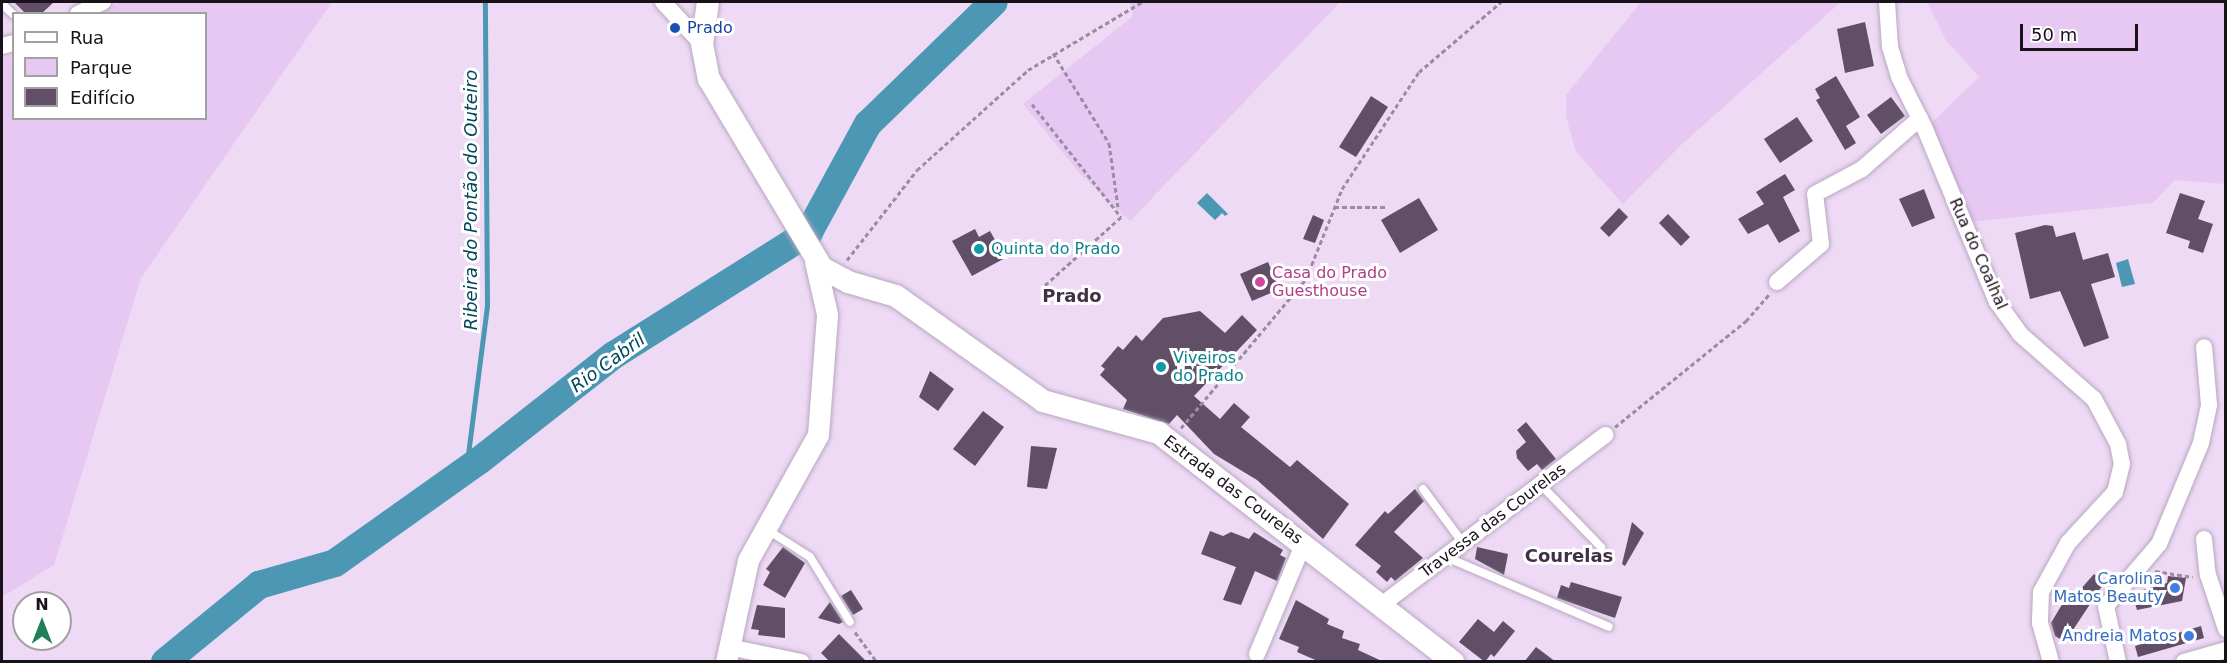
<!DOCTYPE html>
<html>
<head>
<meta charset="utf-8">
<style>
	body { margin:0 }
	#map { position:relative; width:2227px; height:663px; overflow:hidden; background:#eedaf5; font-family:"DejaVu Sans",sans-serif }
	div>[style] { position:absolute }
	.green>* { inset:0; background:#e7c8f2 }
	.water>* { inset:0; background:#4c98b4 }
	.stream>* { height:4.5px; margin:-2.25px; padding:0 2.25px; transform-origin:2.25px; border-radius:2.25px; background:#4c98b4 }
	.river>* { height:28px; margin:-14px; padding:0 14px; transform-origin:14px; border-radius:14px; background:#4c98b4 }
	.building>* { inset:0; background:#604f66 }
	.path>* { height:3px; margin-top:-1.5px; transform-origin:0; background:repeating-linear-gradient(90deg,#9b8ca1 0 4.5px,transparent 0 7.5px) }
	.roads { filter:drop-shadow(0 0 2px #b9a7c0) drop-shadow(0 0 2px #b9a7c0) }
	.service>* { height:8px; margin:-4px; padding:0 4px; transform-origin:4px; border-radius:4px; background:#fff }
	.minor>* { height:16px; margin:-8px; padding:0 8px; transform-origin:8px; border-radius:8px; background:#fff }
	.tertiary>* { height:21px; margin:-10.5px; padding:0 10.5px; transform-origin:10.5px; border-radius:10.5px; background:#fff }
	.secondary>* { height:22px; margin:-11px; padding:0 11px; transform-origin:11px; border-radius:11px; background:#fff }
	.dots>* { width:16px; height:16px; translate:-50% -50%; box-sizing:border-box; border:3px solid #fff; border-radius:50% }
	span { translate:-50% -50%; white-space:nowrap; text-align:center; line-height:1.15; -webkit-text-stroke:6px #fff; paint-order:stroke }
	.transit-label { font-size:16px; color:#164399 }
	.left { translate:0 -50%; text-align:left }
	.culture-label { font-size:16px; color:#0d838f }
	.street-label { font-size:16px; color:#19121b }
	.hotel-label { font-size:16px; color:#b23c85 }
	.shop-label { font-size:16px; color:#366cbe }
	.right { translate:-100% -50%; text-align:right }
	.water-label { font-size:18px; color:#01475b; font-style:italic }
	.neighbourhood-label { font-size:18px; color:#403146; font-weight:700 }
	.frame { position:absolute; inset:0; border:3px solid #19121b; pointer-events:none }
	.legend { position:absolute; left:12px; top:12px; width:195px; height:108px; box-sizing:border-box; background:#fff; border:2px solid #a3a0a4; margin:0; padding:8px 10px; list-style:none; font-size:18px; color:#19121b }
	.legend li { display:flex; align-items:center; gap:12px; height:30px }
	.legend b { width:30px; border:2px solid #a3a0a4 }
	.north { position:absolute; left:12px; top:591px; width:60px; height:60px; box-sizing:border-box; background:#fff; border:2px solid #a3a0a4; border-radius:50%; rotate:0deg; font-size:16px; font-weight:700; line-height:24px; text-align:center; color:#19121b }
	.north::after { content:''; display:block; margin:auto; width:21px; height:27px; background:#218058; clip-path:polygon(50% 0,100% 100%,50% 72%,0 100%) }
	.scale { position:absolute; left:2020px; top:24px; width:118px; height:27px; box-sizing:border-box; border:3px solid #19121b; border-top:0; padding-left:8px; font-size:18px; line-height:21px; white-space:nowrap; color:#19121b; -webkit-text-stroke:4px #fff; paint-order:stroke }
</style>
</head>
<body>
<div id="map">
	<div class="green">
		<i style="clip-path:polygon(121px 2px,332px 2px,141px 278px,54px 565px,2px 597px,2px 59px,13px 56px,14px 118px,206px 118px,206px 14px,96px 13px)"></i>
		<i style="clip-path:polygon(1130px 2px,1340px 2px,1130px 221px,1080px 174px,1023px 104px,1133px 16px)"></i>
		<i style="clip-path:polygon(1641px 2px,1841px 2px,1680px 146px,1623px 204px,1576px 152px,1566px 116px,1566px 95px)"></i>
		<i style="clip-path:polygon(1927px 2px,2225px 2px,2225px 184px,2175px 180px,2153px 203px,1969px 222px,1930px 124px,1979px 77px,1945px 39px)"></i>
	</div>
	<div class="water">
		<i style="clip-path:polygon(1207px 193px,1228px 214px,1225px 216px,1222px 213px,1215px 220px,1197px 203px)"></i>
		<i style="clip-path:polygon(2128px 259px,2135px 284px,2122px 287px,2116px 263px)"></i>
	</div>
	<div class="stream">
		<i style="left:466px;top:470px;width:165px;rotate:-82.7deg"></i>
		<i style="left:487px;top:306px;width:304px;rotate:-90.4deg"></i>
	</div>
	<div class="river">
		<i style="left:165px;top:662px;width:122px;rotate:-39.3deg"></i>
		<i style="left:259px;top:585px;width:79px;rotate:-16.1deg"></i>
		<i style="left:335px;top:563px;width:178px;rotate:-35.4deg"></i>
		<i style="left:480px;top:460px;width:170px;rotate:-38.1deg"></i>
		<i style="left:614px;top:355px;width:231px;rotate:-32.2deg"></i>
		<i style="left:809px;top:232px;width:123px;rotate:-61.4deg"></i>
		<i style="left:868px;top:124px;width:175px;rotate:-44.1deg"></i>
	</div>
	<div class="building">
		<i style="clip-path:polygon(14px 2px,54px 2px,41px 14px,26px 14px)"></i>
		<i style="clip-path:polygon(1865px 22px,1874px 66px,1845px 73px,1837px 29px)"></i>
		<i style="clip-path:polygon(1836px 76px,1860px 117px,1846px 126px,1856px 143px,1845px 150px,1816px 100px,1820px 98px,1815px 89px)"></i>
		<i style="clip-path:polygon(1371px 96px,1388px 107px,1356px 157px,1339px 147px)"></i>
		<i style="clip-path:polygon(1891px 97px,1905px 116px,1881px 134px,1867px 115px)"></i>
		<i style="clip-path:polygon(1797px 117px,1813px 141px,1780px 163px,1764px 139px)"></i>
		<i style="clip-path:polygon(1785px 174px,1795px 190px,1783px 197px,1800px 231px,1779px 243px,1768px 224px,1748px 234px,1738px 219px,1764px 204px,1756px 192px)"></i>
		<i style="clip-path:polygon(1924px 189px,1935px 218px,1912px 227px,1899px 199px)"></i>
		<i style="clip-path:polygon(2180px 193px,2205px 201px,2198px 219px,2213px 224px,2203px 253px,2188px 248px,2190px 241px,2166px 233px)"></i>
		<i style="clip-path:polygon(1419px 198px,1438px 230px,1400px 253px,1381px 220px)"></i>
		<i style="clip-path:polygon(1619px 208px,1628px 217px,1609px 237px,1600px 228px)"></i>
		<i style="clip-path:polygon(1668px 214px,1690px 237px,1681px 246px,1659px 223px)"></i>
		<i style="clip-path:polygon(1313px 215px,1324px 220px,1315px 243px,1303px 239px)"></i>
		<i style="clip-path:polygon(2045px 225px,2053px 226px,2056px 237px,2075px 232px,2083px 260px,2108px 253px,2115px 277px,2091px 284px,2109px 338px,2084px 347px,2060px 291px,2030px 299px,2015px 233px)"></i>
		<i style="clip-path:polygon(975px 229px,979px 237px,990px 231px,1005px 258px,972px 276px,952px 241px)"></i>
		<i style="clip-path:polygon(1268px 262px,1280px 289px,1252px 301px,1240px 274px)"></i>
		<i style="clip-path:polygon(1200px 311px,1225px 333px,1242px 315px,1257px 330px,1194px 396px,1220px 419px,1234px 403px,1250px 417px,1241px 427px,1290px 467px,1297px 460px,1349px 504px,1323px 539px,1257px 480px,1214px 454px,1177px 415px,1169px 424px,1123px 409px,1127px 400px,1100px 375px,1105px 369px,1101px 366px,1118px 346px,1123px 350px,1136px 335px,1142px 341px,1163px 318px)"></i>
		<i style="clip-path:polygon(930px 371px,954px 389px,938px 411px,919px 397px)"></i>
		<i style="clip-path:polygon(983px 411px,1004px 427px,975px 466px,953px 449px)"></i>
		<i style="clip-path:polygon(1526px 422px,1556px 459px,1542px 470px,1537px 464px,1528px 471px,1517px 458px,1516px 451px,1526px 442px,1517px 430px)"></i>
		<i style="clip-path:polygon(1031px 446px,1057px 448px,1047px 489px,1027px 487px)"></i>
		<i style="clip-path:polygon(1415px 489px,1424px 501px,1394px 532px,1423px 558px,1395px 581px,1391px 577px,1387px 582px,1376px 572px,1381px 566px,1355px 545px,1385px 511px,1388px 514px)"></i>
		<i style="clip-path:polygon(1632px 522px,1644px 533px,1625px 566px,1622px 564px)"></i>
		<i style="clip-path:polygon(1210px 531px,1223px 536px,1231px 532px,1249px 539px,1254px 532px,1283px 550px,1280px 555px,1286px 558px,1277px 581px,1255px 571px,1241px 605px,1223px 600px,1236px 567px,1201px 554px)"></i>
		<i style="clip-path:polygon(783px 547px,805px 563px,785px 598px,763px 585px,770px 572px,766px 569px)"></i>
		<i style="clip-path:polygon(1477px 547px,1508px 554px,1504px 575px,1475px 559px)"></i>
		<i style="clip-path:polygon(2094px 574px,2104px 583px,2065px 642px,2055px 636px,2051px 623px,2067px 596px,2072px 599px)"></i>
		<i style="clip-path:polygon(2168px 576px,2186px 578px,2182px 601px,2137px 610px,2132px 593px,2167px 583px)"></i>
		<i style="clip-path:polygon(1571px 582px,1622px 597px,1615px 618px,1557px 598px,1561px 585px,1569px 588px)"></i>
		<i style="clip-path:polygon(851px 590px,863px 609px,853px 615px,841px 596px)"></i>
		<i style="clip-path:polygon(1296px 600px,1329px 619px,1327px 624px,1344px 631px,1342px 638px,1360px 644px,1358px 650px,1384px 662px,1320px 662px,1297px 652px,1299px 647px,1279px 639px)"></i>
		<i style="clip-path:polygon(830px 602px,843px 622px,839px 624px,818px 618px)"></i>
		<i style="clip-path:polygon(757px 605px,785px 608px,785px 638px,758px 635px,759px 630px,751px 629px)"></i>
		<i style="clip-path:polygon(1478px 619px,1494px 632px,1503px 621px,1515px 631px,1494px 657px,1491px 654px,1485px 662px,1459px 642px)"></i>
		<i style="clip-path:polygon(2201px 626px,2204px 638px,2138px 657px,2135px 646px)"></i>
		<i style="clip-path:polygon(839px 634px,867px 662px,830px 662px,821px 653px)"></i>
		<i style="clip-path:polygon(1536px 647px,1556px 662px,1524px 662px)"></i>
	</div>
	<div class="path">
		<i style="left:1053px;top:53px;width:106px;rotate:58.1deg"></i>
		<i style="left:1109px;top:143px;width:65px;rotate:82deg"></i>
		<i style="left:1032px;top:104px;width:144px;rotate:51.8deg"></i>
		<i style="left:1121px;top:217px;width:105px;rotate:138.1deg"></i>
		<i style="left:1335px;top:207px;width:50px"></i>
		<i style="left:847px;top:260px;width:114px;rotate:-52.1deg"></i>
		<i style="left:917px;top:170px;width:149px;rotate:-42deg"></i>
		<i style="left:1028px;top:70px;width:133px;rotate:-30.8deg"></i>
		<i style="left:1615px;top:427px;width:169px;rotate:-39deg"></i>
		<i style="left:1746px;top:321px;width:35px;rotate:-49deg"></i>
		<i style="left:1181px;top:428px;width:194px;rotate:-50deg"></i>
		<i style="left:1306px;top:279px;width:97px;rotate:-68.2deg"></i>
		<i style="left:1342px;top:189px;width:140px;rotate:-56.7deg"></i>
		<i style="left:1419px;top:72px;width:108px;rotate:-40.5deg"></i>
		<i style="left:2155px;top:571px;width:38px;rotate:9deg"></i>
		<i style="left:855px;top:632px;width:37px;rotate:54deg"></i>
	</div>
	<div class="roads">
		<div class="service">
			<i style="left:2px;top:4px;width:16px;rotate:43deg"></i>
			<i style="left:1540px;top:484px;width:88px;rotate:45.9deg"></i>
			<i style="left:1423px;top:489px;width:67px;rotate:53.5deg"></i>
			<i style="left:766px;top:529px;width:52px;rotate:32.5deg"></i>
			<i style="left:810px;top:557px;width:76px;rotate:58.4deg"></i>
			<i style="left:1446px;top:557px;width:177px;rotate:23.2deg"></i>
		</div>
		<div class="minor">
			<i style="left:663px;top:2px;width:57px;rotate:47.1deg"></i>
			<i style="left:1887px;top:2px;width:45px;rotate:86.2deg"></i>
			<i style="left:1890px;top:47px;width:31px;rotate:73deg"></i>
			<i style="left:1899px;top:77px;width:58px;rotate:63.4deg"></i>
			<i style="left:1925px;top:129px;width:187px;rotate:67.4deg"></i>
			<i style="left:1997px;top:302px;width:39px;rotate:54deg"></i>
			<i style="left:2020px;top:334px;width:98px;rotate:41.3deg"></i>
			<i style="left:2094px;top:399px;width:51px;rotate:61.9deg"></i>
			<i style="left:2118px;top:444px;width:20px;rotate:79deg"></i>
			<i style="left:2122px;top:464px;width:29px;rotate:104deg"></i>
			<i style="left:2115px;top:492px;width:69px;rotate:132.7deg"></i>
			<i style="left:2068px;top:543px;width:56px;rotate:118.9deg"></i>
			<i style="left:2041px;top:592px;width:31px;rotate:92deg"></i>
			<i style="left:2040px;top:623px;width:41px;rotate:74.2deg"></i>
			<i style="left:78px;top:14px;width:28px;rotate:-26deg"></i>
			<i style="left:2px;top:46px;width:12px;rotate:-14deg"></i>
			<i style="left:1777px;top:282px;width:58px;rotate:-40.8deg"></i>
			<i style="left:1821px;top:244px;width:50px;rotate:-96.8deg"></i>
			<i style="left:1815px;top:194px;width:53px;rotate:-28deg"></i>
			<i style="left:1862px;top:169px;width:77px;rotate:-41.3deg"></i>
			<i style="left:2204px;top:539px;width:36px;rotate:84deg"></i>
			<i style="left:2208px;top:575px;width:57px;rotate:71.6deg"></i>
			<i style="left:1380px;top:606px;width:283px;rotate:-37.2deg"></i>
			<i style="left:729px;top:647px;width:74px;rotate:11.8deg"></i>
			<i style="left:1257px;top:654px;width:121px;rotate:-67.1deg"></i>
			<i style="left:2118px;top:662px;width:57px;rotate:-102.1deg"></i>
			<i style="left:2106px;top:606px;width:82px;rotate:-49.5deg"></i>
			<i style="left:2159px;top:544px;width:109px;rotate:-67.4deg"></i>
			<i style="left:2201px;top:443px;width:39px;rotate:-78deg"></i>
			<i style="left:2209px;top:405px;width:58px;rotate:-94.9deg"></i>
			<i style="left:2184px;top:662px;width:44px;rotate:-15.9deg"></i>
		</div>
		<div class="tertiary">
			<i style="left:726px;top:662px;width:104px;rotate:-77.8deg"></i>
			<i style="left:748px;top:560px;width:143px;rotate:-60.8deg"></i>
			<i style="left:818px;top:435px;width:121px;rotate:-85.7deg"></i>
			<i style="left:827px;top:314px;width:54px;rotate:-102.8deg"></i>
		</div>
		<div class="secondary">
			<i style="left:708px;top:2px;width:42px;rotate:98.1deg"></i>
			<i style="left:702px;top:44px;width:36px;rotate:79deg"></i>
			<i style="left:709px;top:79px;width:220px;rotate:59.1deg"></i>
			<i style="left:822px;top:268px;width:30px;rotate:28deg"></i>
			<i style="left:848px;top:282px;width:50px;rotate:16.3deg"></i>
			<i style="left:896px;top:296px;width:181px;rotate:35.5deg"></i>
			<i style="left:1043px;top:401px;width:120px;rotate:15.4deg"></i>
			<i style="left:1159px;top:433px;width:373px;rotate:37.9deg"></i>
		</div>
	</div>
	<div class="dots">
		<i style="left:675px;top:28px;background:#1a4fb4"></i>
		<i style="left:979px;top:249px;background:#0f9aa8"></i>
		<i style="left:1260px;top:282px;background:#d1479c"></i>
		<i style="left:1161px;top:367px;background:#0f9aa8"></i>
		<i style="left:2175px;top:588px;background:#3f7fe0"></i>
		<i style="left:2189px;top:636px;background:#3f7fe0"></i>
	</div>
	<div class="transit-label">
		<span class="left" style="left:687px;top:28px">Prado</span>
	</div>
	<div class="culture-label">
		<span class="left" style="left:991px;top:249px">Quinta do Prado</span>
		<span class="left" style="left:1173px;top:367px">Viveiros<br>do Prado</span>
	</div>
	<div class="street-label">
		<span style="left:1978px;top:254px;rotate:66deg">Rua do Coalhal</span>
		<span style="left:1233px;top:490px;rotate:37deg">Estrada das Courelas</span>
		<span style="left:1493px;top:521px;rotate:-37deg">Travessa das Courelas</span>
	</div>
	<div class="hotel-label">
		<span class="left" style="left:1272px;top:282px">Casa do Prado<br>Guesthouse</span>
	</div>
	<div class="shop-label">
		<span class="right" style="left:2163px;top:588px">Carolina<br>Matos Beauty</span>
		<span class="right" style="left:2177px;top:636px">Andreia Matos</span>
	</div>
	<div class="water-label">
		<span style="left:471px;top:200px;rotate:-90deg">Ribeira do Pontão do Outeiro</span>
		<span style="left:608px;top:363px;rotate:-36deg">Rio Cabril</span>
	</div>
	<div class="neighbourhood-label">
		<span style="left:1072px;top:296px">Prado</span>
		<span style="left:1569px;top:556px">Courelas</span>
	</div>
	<div class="frame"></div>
	<ul class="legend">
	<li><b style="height:8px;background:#fff"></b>Rua</li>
	<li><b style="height:16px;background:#e7c8f2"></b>Parque</li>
	<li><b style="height:16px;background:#604f66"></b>Edifício</li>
	</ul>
	<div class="north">N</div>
	<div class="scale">50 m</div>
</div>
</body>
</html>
